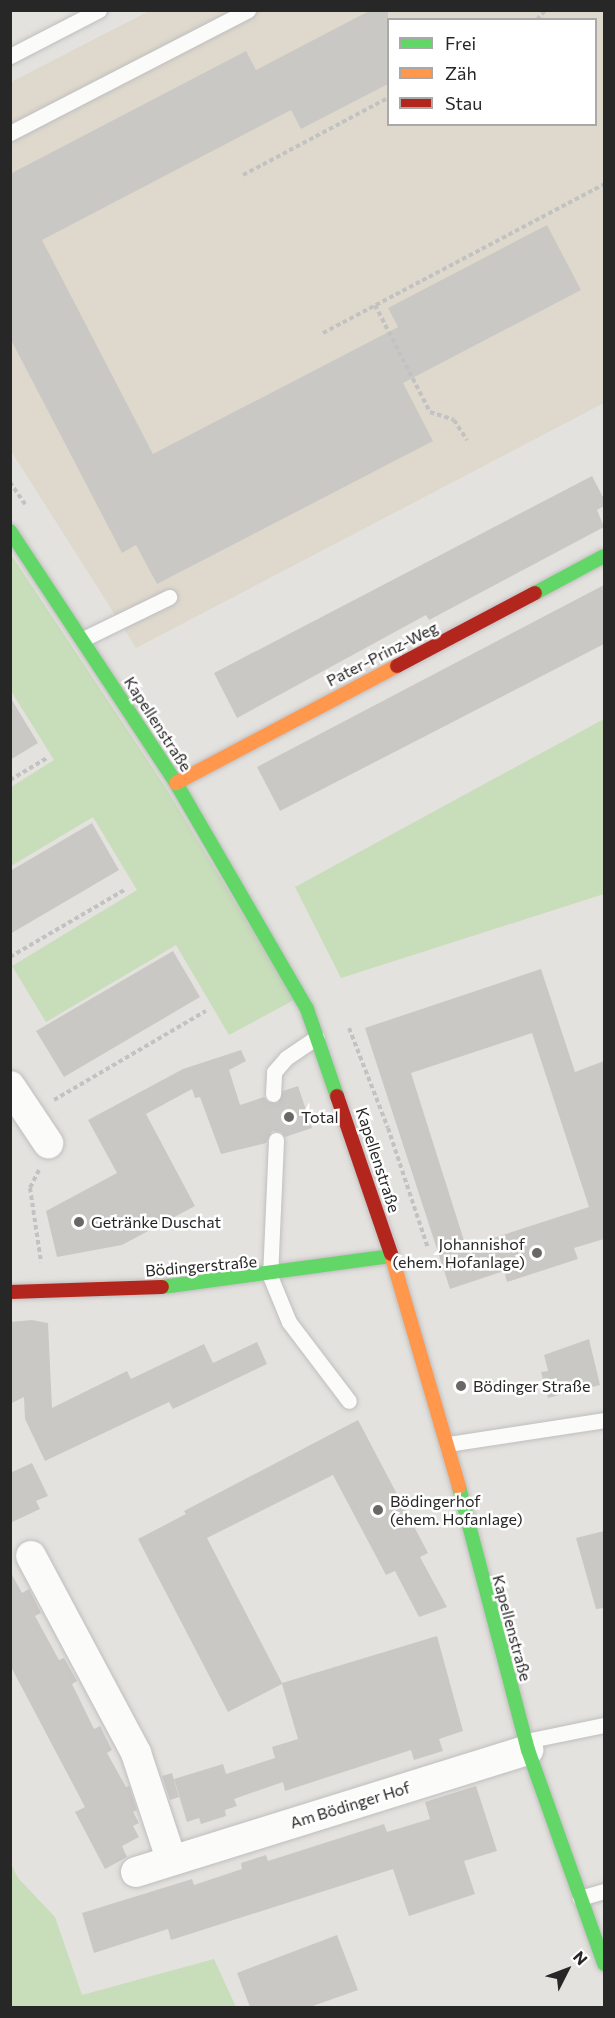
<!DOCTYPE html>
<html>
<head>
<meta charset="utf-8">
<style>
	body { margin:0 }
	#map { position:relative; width:615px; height:2018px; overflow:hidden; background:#e4e2de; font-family:Commissioner,sans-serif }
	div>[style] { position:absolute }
	.education>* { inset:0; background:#dfd9cd }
	.green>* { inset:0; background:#c8ddba }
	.building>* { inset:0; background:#cac8c5 }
	.path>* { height:4px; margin-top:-2px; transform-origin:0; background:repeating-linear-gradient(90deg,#c2c2c2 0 4.5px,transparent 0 7.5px) }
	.roads { filter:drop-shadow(0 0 2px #bfbebf) drop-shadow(0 0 2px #bfbebf) }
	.lane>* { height:15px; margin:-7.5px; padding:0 7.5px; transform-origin:7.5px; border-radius:7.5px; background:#fbfbfa }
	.street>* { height:30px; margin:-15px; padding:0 15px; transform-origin:15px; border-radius:15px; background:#fbfbfa }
	.fast>* { height:14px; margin:-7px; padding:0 7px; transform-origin:7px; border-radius:7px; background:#63d668 }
	.slow>* { height:14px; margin:-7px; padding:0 7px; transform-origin:7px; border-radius:7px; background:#ff974d }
	.jam>* { height:14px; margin:-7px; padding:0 7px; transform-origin:7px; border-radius:7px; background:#b3261e }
	.dots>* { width:16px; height:16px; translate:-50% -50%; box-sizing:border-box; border:3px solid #fff; border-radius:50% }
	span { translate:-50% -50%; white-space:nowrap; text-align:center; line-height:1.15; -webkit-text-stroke:5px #fff; paint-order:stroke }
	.street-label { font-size:16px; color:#272727 }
	.poi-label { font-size:16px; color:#272727 }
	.left { translate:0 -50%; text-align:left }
	.right { translate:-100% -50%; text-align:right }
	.frame { position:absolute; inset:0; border:12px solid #272727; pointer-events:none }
	.legend { position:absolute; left:387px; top:18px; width:210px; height:108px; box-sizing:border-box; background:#fff; border:2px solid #a9a9a9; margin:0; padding:8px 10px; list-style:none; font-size:18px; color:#272727 }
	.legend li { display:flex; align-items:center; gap:12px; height:30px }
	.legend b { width:30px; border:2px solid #a9a9a9 }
	.north { position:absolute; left:537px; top:1940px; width:60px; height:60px; -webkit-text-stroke:4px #fff; paint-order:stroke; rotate:48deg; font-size:16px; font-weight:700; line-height:24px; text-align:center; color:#272727 }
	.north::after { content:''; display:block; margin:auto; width:21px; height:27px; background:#272727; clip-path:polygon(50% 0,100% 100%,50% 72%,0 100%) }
</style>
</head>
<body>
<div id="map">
	<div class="education">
		<i style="clip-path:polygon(evenodd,149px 11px,604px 11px,604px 403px,136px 648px,11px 451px,11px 82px,149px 11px,388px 20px,596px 20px,596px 124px,388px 124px,388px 20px)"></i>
	</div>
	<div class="green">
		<i style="clip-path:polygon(10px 553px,166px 788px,294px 1000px,229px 1035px,176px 945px,46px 1022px,12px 966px,137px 890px,93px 817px,11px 866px,11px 787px,54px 760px,11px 691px)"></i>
		<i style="clip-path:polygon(604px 719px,604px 894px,341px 978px,295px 887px)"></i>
		<i style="clip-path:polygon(10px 1862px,18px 1878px,55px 1917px,82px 1995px,214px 1959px,236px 2007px,11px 2007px)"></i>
	</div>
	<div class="building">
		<i style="clip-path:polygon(371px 10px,388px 10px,388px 84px,301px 129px,291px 110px,42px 240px,153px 454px,398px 327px,388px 308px,547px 225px,581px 290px,403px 383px,433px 441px,157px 584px,136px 545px,122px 553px,10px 338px,10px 174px,246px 51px,256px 70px)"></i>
		<i style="clip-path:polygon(592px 476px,604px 499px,604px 506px,597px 510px,604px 527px,429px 620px,426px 615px,237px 718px,214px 673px)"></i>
		<i style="clip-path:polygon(604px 585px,604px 644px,280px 811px,257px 767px)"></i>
		<i style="clip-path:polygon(10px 697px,38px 743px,10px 760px)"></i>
		<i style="clip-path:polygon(92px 823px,119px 870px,10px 934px,10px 871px)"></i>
		<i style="clip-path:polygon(173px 951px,200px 997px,64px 1077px,36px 1031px)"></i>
		<i style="clip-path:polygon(evenodd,541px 969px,575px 1072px,604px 1061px,604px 1239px,574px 1248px,578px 1259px,507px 1282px,504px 1271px,450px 1289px,365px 1028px,541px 969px,532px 1033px,589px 1207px,466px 1247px,411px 1073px,532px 1033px)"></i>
		<i style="clip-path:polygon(241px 1050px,246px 1061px,229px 1070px,240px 1105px,264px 1097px,268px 1102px,277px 1103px,283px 1091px,298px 1086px,312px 1128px,285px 1137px,281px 1132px,272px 1131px,266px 1143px,221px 1154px,200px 1097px,195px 1098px,192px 1089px,146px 1114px,195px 1206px,122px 1245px,57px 1257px,46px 1211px,117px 1173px,88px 1120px,183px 1069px)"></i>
		<i style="clip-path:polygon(32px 1320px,48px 1323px,52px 1408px,127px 1371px,131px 1379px,204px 1344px,213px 1363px,257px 1342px,267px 1364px,173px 1409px,169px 1402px,45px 1461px,25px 1419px,24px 1397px,10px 1404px,10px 1322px)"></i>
		<i style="clip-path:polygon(589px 1339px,600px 1385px,548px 1398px,541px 1372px,548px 1371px,544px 1355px)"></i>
		<i style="clip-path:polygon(358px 1420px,428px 1553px,420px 1557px,447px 1607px,419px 1617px,395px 1571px,386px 1575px,333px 1475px,207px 1538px,282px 1683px,437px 1636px,463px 1731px,439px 1739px,443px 1751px,414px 1760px,411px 1750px,285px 1791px,283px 1782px,234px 1799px,237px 1806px,225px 1810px,226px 1816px,201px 1824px,199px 1818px,187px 1822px,174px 1779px,223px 1764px,226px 1774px,275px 1758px,272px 1747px,298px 1739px,282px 1684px,228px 1712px,138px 1539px,186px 1514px,184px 1511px)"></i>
		<i style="clip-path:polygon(32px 1463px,48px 1496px,36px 1501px,40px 1509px,10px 1523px,10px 1473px)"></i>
		<i style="clip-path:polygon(604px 1531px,604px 1608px,596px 1609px,576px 1538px)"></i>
		<i style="clip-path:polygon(10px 1571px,22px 1593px,29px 1589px,41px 1613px,35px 1616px,59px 1660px,64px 1658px,77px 1681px,72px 1684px,94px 1729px,100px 1726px,112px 1750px,107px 1753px,126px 1787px,129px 1786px,137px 1810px,133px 1812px,139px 1823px,133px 1826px,139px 1837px,122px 1846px,127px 1857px,105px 1869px,75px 1812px,85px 1807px,10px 1665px)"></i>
		<i style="clip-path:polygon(172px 1773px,179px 1797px,170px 1800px,162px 1776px)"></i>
		<i style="clip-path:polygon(476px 1786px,497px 1851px,464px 1861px,475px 1894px,409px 1916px,393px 1869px,171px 1940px,168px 1929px,94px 1953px,82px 1913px,192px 1879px,194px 1885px,242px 1869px,241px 1863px,266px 1855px,268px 1861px,384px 1824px,387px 1832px,430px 1819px,425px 1802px)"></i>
		<i style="clip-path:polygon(337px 1935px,358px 1990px,310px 2007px,250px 2007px,237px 1973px)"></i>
	</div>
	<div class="path">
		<i style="left:537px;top:20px;width:13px;rotate:-51deg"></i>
		<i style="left:243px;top:175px;width:164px;rotate:-28deg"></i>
		<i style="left:375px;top:305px;width:120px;rotate:62.8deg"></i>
		<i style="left:430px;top:412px;width:25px;rotate:18deg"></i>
		<i style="left:454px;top:420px;width:24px;rotate:57deg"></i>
		<i style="left:323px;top:333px;width:318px;rotate:-27.9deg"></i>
		<i style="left:10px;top:482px;width:27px;rotate:56deg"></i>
		<i style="left:10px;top:780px;width:43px;rotate:-30.7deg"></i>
		<i style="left:10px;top:957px;width:134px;rotate:-30.4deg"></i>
		<i style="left:349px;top:1028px;width:107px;rotate:68.7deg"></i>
		<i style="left:388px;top:1128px;width:126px;rotate:71.6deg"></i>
		<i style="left:54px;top:1100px;width:176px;rotate:-30.4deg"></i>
		<i style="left:39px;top:1170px;width:20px;rotate:117deg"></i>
		<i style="left:30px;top:1188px;width:75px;rotate:81.5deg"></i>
	</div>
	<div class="roads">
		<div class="lane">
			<i style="left:10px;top:56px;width:100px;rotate:-27.3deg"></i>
			<i style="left:10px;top:133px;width:268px;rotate:-27.3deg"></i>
			<i style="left:83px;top:639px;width:96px;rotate:-26deg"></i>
			<i style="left:273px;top:1094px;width:22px;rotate:-87deg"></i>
			<i style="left:274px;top:1072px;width:18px;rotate:-49deg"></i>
			<i style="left:286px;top:1058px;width:37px;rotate:-34deg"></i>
			<i style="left:276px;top:1140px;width:136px;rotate:92.5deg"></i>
			<i style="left:270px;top:1276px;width:50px;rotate:67.6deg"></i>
			<i style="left:289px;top:1322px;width:99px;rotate:52.8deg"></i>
			<i style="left:448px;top:1444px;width:158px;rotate:-8.7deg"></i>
			<i style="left:526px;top:1741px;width:80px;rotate:-11.6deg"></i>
			<i style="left:580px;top:1898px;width:25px;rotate:-16deg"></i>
		</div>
		<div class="street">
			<i style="left:10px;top:1086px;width:69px;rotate:56.3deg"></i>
			<i style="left:31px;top:1556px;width:223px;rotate:61.9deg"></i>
			<i style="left:136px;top:1753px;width:112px;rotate:71.7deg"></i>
			<i style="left:136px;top:1872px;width:411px;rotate:-17.3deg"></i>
		</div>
		<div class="fast">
			<i style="left:10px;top:531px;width:302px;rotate:56.6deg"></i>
			<i style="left:176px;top:783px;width:261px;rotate:59.9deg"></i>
			<i style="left:307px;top:1009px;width:92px;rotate:71deg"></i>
			<i style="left:535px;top:593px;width:78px;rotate:-28.2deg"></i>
			<i style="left:162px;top:1287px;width:232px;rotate:-7.7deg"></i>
			<i style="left:459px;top:1487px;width:272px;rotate:75.3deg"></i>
			<i style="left:528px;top:1750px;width:227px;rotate:70.4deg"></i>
		</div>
		<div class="slow">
			<i style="left:176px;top:783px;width:250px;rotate:-27.9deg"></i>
			<i style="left:391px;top:1254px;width:243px;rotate:73.7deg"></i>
		</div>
		<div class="jam">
			<i style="left:397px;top:666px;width:156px;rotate:-27.9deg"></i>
			<i style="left:337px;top:1096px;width:167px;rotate:71.1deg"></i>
			<i style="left:10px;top:1292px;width:152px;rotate:-1.9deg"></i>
		</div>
	</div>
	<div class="dots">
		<i style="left:289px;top:1117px;background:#696867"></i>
		<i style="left:79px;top:1222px;background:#696867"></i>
		<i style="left:537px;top:1253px;background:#696867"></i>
		<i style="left:461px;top:1386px;background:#696867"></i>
		<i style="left:378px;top:1510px;background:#696867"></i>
	</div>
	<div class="street-label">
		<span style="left:382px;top:654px;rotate:-27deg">Pater-Prinz-Weg</span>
		<span style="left:158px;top:724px;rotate:57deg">Kapellenstraße</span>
		<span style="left:378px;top:1160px;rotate:72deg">Kapellenstraße</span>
		<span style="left:201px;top:1266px;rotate:-5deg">Bödingerstraße</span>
		<span style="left:512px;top:1628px;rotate:75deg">Kapellenstraße</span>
		<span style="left:350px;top:1805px;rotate:-17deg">Am Bödinger Hof</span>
	</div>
	<div class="poi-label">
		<span class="left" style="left:301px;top:1117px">Total</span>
		<span class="left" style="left:91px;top:1222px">Getränke Duschat</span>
		<span class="right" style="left:525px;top:1253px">Johannishof<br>(ehem. Hofanlage)</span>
		<span class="left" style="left:473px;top:1386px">Bödinger Straße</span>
		<span class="left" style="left:390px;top:1510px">Bödingerhof<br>(ehem. Hofanlage)</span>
	</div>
	<div class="frame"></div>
	<ul class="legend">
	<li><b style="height:8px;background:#63d668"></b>Frei</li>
	<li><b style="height:8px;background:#ff974d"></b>Zäh</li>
	<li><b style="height:8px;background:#b3261e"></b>Stau</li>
	</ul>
	<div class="north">N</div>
</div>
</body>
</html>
